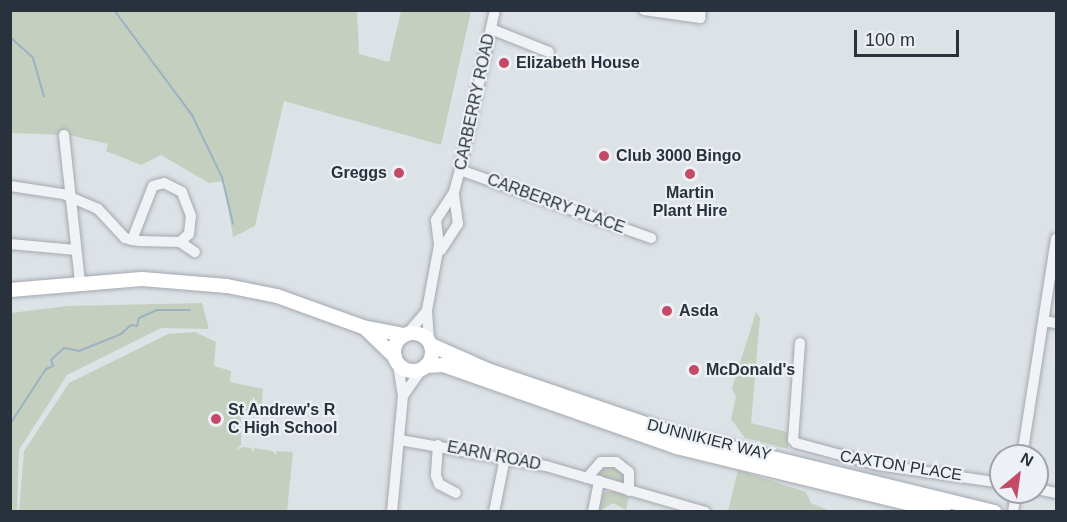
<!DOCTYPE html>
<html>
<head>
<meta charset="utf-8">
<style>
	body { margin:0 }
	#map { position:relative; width:1067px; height:522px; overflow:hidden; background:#dde2e6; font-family:Helvetica,sans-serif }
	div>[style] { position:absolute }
	.green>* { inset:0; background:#c5cfbf }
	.stream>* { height:2px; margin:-1px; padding:0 1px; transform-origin:1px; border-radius:1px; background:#9bb2c4 }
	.roads { filter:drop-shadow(0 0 2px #a3a9b0) drop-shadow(0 0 2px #a3a9b0) }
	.minor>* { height:10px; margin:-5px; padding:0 5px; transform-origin:5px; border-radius:5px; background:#f0f2f5 }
	.major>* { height:14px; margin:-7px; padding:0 7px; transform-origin:7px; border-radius:7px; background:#fff }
	.major>.ring { margin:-7px; padding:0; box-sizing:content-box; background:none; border:14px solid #fff; border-radius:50% }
	.dots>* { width:16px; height:16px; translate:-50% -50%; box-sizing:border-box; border:3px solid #edf0f4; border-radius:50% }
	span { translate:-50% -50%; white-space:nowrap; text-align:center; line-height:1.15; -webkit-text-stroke:4.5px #edf0f4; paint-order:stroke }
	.poi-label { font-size:16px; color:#28313c; font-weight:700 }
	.left { translate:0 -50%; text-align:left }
	.right { translate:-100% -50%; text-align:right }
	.street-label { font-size:16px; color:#28313c }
	.frame { position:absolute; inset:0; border:12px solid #28313c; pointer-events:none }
	.north { position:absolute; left:989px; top:444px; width:60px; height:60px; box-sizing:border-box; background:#edf0f4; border:2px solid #9ea4aa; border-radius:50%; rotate:29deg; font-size:16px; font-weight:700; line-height:24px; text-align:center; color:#28313c }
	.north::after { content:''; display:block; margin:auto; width:21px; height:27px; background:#c44a66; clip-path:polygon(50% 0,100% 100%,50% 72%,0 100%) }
	.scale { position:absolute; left:854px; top:30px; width:105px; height:27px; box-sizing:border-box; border:3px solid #28313c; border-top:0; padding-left:8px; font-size:18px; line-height:21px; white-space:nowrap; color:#28313c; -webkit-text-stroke:4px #edf0f4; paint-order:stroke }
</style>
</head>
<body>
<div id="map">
	<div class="green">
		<i style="clip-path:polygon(11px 11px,357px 11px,359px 54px,389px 62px,401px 11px,471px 11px,441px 145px,284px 101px,255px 226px,233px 237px,224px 181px,209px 183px,161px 155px,141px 165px,106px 151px,108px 144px,69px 135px,11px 133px)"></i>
		<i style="clip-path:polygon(202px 303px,209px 329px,161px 328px,67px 375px,19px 450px,17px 511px,11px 511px,11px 313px,67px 306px)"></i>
		<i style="clip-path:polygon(756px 312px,760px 318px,751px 423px,787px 432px,788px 449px,745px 438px,731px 419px,736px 397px,732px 388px)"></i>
		<i style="clip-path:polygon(195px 332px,216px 342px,214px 366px,231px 371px,230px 382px,263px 389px,261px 413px,241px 412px,241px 445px,236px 450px,243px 447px,251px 448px,253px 453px,254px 448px,272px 451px,276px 455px,277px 451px,293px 452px,287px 511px,19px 511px,24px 451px,69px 383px,168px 334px)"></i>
		<i style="clip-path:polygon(604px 465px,623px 468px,627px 481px,623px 483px,595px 474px)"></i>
		<i style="clip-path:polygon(738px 470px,806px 492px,811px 503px,830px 511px,728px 511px)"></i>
		<i style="clip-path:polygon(612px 491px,629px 496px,626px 510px,613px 503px,598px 512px,603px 493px)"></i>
	</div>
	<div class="stream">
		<i style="left:114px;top:10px;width:131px;rotate:53.4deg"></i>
		<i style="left:192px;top:115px;width:69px;rotate:64.2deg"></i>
		<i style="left:222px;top:177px;width:48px;rotate:76.8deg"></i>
		<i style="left:10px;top:15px;width:5px;rotate:-68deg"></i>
		<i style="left:10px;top:37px;width:31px;rotate:42deg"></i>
		<i style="left:33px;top:58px;width:40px;rotate:74deg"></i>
		<i style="left:10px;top:424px;width:66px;rotate:-56.8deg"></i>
		<i style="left:46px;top:369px;width:8px;rotate:-23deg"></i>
		<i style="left:53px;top:366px;width:6px;rotate:-108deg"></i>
		<i style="left:51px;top:360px;width:18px;rotate:-43deg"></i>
		<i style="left:64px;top:348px;width:15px;rotate:11deg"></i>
		<i style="left:79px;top:351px;width:45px;rotate:-22deg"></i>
		<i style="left:121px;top:334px;width:13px;rotate:-42deg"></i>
		<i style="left:131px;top:325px;width:6px;rotate:9deg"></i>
		<i style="left:137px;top:326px;width:8px;rotate:-76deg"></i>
		<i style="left:139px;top:318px;width:20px;rotate:-24deg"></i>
		<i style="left:157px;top:310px;width:33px"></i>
	</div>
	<div class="roads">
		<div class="minor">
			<i style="left:644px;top:10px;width:57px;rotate:8.1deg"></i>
			<i style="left:700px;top:18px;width:8px;rotate:-83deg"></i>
			<i style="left:491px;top:29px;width:62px;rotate:21.6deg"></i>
			<i style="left:64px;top:135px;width:149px;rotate:83.8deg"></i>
			<i style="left:460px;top:170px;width:203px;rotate:19.6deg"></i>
			<i style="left:10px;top:186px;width:54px;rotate:8.6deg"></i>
			<i style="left:63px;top:194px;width:38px;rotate:23deg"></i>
			<i style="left:98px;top:209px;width:40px;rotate:47deg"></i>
			<i style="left:125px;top:238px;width:7px;rotate:16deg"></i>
			<i style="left:132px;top:240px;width:8px;rotate:7deg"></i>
			<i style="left:140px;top:241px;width:40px;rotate:1.4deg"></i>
			<i style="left:180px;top:242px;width:12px;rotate:-42deg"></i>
			<i style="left:189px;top:234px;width:18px;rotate:-84deg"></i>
			<i style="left:191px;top:216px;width:26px;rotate:-111deg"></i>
			<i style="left:182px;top:192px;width:20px;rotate:-153deg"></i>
			<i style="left:164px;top:183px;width:11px;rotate:165deg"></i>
			<i style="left:153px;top:186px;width:58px;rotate:111.3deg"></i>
			<i style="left:180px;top:242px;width:18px;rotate:34deg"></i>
			<i style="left:10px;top:244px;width:66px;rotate:5.2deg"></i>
			<i style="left:441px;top:250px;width:31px;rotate:-57deg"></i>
			<i style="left:458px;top:224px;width:30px;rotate:-98deg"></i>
			<i style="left:1043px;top:321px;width:13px;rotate:9deg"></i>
			<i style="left:407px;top:334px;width:28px;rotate:-49deg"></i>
			<i style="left:429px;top:340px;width:30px;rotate:-94deg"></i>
			<i style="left:427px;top:310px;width:66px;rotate:-79.5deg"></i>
			<i style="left:439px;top:245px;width:25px;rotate:-97deg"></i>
			<i style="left:436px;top:220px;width:33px;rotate:-57deg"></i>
			<i style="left:454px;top:192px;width:23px;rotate:-75deg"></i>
			<i style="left:460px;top:170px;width:164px;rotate:-77.7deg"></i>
			<i style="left:800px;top:343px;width:97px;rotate:94.1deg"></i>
			<i style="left:793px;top:440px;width:4px;rotate:45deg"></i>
			<i style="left:796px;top:443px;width:85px;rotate:15deg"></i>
			<i style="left:878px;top:465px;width:124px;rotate:8.3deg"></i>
			<i style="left:403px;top:396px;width:33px;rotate:-55deg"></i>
			<i style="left:400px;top:440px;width:148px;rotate:10.1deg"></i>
			<i style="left:546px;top:466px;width:166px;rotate:16.1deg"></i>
			<i style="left:438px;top:445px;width:31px;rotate:94deg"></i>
			<i style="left:436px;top:476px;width:9px;rotate:69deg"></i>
			<i style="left:439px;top:484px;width:19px;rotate:28deg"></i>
			<i style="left:1022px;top:456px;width:220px;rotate:-81.1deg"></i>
			<i style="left:587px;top:478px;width:21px;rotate:-49deg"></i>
			<i style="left:601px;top:462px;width:15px"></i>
			<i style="left:616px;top:462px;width:16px;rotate:38deg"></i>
			<i style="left:629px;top:472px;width:19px;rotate:90deg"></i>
			<i style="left:1037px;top:489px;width:19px;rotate:12deg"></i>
			<i style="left:392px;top:512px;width:117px;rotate:-84.6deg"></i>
			<i style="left:403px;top:396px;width:33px;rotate:-99deg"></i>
			<i style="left:494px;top:512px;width:55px;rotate:-78.5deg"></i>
			<i style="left:593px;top:512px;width:32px;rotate:-79deg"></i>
			<i style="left:1013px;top:512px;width:20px;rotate:-81deg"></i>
		</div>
		<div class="major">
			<i style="left:10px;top:290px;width:132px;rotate:-4.8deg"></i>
			<i style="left:142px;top:279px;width:85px;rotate:4.7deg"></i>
			<i style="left:227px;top:286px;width:51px;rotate:11.3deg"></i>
			<i style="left:277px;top:296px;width:91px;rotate:19.8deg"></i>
			<i style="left:363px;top:327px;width:42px;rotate:11deg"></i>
			<i style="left:366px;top:329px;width:40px;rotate:44deg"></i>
			<i class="ring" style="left:394px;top:333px;width:24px;height:24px"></i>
			<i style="left:431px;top:345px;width:64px;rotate:23.8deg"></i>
			<i style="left:490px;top:371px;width:199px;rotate:18.8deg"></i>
			<i style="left:678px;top:435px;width:326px;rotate:13.7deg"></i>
			<i style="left:426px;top:366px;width:17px;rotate:-3deg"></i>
			<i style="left:443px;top:365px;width:248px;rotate:19.3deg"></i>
			<i style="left:677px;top:447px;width:275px;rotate:13.7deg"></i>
		</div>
	</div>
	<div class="dots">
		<i style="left:504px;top:63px;background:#c44a66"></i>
		<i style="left:604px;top:156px;background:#c44a66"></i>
		<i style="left:399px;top:173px;background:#c44a66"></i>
		<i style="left:690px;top:174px;background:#c44a66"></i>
		<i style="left:667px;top:311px;background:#c44a66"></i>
		<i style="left:694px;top:370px;background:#c44a66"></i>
		<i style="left:216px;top:419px;background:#c44a66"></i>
	</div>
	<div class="poi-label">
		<span class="left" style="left:516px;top:63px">Elizabeth House</span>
		<span class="left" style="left:616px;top:156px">Club 3000 Bingo</span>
		<span class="right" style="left:387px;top:173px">Greggs</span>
		<span style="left:690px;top:202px">Martin<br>Plant Hire</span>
		<span class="left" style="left:679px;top:311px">Asda</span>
		<span class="left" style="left:706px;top:370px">McDonald's</span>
		<span class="left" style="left:228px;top:419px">St Andrew's R<br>C High School</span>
	</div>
	<div class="street-label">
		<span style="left:475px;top:102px;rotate:-78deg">CARBERRY ROAD</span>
		<span style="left:556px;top:204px;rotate:20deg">CARBERRY PLACE</span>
		<span style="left:709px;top:440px;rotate:14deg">DUNNIKIER WAY</span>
		<span style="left:494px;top:456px;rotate:11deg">EARN ROAD</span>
		<span style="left:901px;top:466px;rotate:9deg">CAXTON PLACE</span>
	</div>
	<div class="frame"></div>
	<div class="north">N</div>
	<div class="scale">100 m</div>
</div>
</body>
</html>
